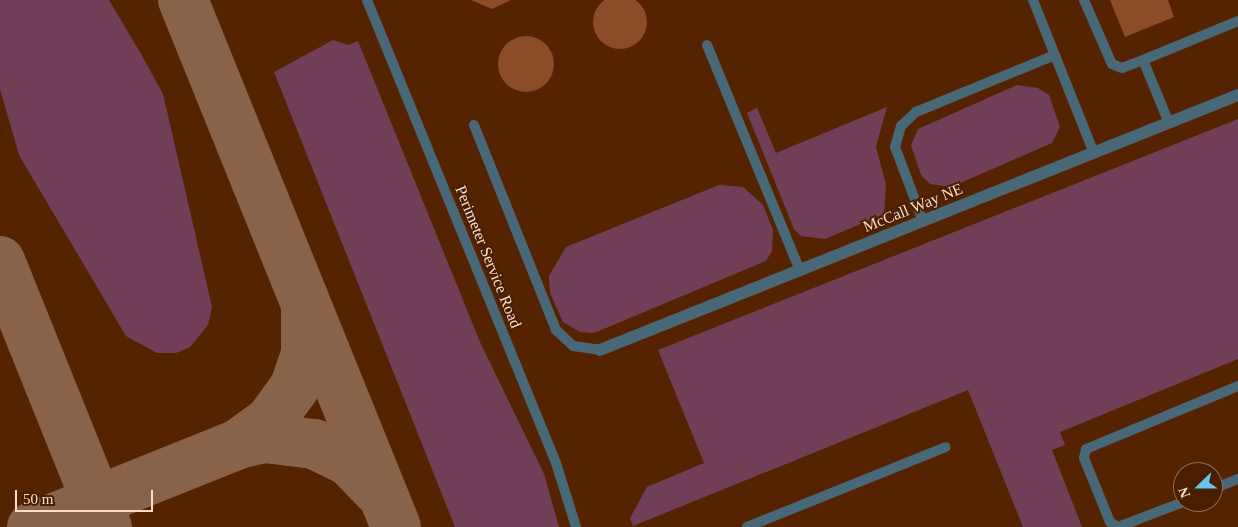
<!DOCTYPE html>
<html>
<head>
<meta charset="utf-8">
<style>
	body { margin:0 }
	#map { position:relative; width:1238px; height:527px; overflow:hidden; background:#4a1e00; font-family:Georgia,serif }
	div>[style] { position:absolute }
	.built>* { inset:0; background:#562300 }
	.green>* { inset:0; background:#703f57 }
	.taxiway>* { height:50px; margin:-25px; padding:0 25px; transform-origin:25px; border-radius:25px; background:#89624a }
	.building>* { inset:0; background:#8a4d27 }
	.round { border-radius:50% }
	.lane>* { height:10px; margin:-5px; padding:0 5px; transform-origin:5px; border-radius:5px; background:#486777 }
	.street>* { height:12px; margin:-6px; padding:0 6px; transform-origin:6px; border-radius:6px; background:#486777 }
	span { translate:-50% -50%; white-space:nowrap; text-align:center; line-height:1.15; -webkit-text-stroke:4px #4a1e00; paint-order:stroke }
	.street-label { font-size:16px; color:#fbdece }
	.north { position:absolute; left:1173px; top:462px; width:50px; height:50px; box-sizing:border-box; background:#4a1e00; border:1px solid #916b52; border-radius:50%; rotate:248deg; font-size:14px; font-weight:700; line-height:20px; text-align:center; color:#fbdece }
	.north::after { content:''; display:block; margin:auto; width:18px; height:22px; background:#67c4ef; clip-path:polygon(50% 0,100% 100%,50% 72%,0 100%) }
	.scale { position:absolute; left:15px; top:490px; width:138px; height:22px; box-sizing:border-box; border:2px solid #fbdece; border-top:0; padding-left:6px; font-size:15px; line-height:18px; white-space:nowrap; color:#fbdece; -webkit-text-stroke:4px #4a1e00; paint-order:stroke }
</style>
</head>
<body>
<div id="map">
	<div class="built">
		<i style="clip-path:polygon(evenodd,0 0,1238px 0,1238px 527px,0 527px,0 0,1183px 472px,1213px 472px,1213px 502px,1183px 502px,1183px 472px)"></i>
	</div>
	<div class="green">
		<i style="clip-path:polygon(0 0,109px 0,141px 54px,163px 94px,212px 307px,208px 325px,190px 347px,176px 353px,157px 353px,126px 336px,19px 155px,0 89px)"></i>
		<i style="clip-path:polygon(333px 40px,348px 45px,358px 41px,480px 342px,544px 474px,559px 527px,455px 527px,274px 72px)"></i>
		<i style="clip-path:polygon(1017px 85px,1038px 88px,1049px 95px,1060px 127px,1052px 143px,951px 187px,930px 184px,921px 175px,911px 145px,918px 129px)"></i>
		<i style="clip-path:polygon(887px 107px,876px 147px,886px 185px,884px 214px,825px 239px,801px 236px,794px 229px,747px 113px,757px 108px,776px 153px)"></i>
		<i style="clip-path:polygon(1238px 119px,1238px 359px,1060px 432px,1065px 445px,1052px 450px,1082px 527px,1023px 527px,968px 390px,633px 526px,630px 518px,647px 487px,704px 463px,658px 350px)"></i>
		<i style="clip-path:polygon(719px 185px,743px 187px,763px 205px,773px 230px,772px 251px,766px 261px,594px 333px,580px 332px,563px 322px,550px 293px,549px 276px,566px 247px)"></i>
	</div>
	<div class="taxiway">
		<i style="left:183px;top:0;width:568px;rotate:67.99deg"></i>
		<i style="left:0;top:261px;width:287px;rotate:68.1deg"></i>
		<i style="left:306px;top:312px;width:42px;rotate:90deg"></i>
		<i style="left:306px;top:354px;width:36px;rotate:109deg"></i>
		<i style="left:294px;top:388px;width:41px;rotate:126deg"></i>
		<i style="left:270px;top:421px;width:39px;rotate:144deg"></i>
		<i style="left:238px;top:444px;width:28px;rotate:-13deg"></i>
		<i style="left:265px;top:438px;width:49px;rotate:7deg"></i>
		<i style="left:314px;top:444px;width:39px;rotate:26deg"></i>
		<i style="left:349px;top:461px;width:42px;rotate:46deg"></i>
		<i style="left:32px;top:527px;width:222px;rotate:-21.9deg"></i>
	</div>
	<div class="building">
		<i class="round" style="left:593px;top:-5px;width:54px;height:54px"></i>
		<i style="clip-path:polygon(471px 0,511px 0,492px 9px)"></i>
		<i style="clip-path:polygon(1110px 0,1168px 0,1174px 17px,1125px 37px)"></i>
		<i class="round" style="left:498px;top:36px;width:56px;height:56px"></i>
	</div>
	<div class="lane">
		<i style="left:367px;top:0;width:500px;rotate:67.79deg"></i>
		<i style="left:556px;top:463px;width:67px;rotate:72.6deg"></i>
		<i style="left:1033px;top:0;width:165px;rotate:68.3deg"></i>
		<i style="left:1084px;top:0;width:70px;rotate:66.4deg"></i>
		<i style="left:1112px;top:64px;width:11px;rotate:22deg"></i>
		<i style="left:1122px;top:68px;width:22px;rotate:-21deg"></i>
		<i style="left:707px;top:45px;width:244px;rotate:67.6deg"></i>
		<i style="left:1169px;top:123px;width:68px;rotate:-112.4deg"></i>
		<i style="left:1143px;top:60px;width:103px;rotate:-22.3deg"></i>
		<i style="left:474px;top:125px;width:221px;rotate:68.2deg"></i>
		<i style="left:556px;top:330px;width:23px;rotate:43deg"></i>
		<i style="left:573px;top:346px;width:27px;rotate:8deg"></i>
		<i style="left:923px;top:221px;width:79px;rotate:-110.7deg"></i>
		<i style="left:895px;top:147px;width:22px;rotate:-74deg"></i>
		<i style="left:901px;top:126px;width:21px;rotate:-43deg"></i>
		<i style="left:916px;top:112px;width:150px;rotate:-22.3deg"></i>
		<i style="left:1213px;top:489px;width:27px;rotate:-22deg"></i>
		<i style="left:747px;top:527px;width:214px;rotate:-21.9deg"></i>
		<i style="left:1118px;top:527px;width:9px;rotate:-148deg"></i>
		<i style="left:1110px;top:522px;width:69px;rotate:-112.1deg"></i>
		<i style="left:1084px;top:458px;width:9px;rotate:-77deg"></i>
		<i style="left:1086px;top:449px;width:165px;rotate:-22.5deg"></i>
		<i style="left:1118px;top:527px;width:70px;rotate:-21deg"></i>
	</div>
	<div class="street">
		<i style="left:600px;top:350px;width:687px;rotate:-21.79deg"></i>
	</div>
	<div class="street-label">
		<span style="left:913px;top:208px;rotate:-22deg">McCall Way NE</span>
		<span style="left:488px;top:257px;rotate:68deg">Perimeter Service Road</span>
	</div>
	<div class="north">N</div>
	<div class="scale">50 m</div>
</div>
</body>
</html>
